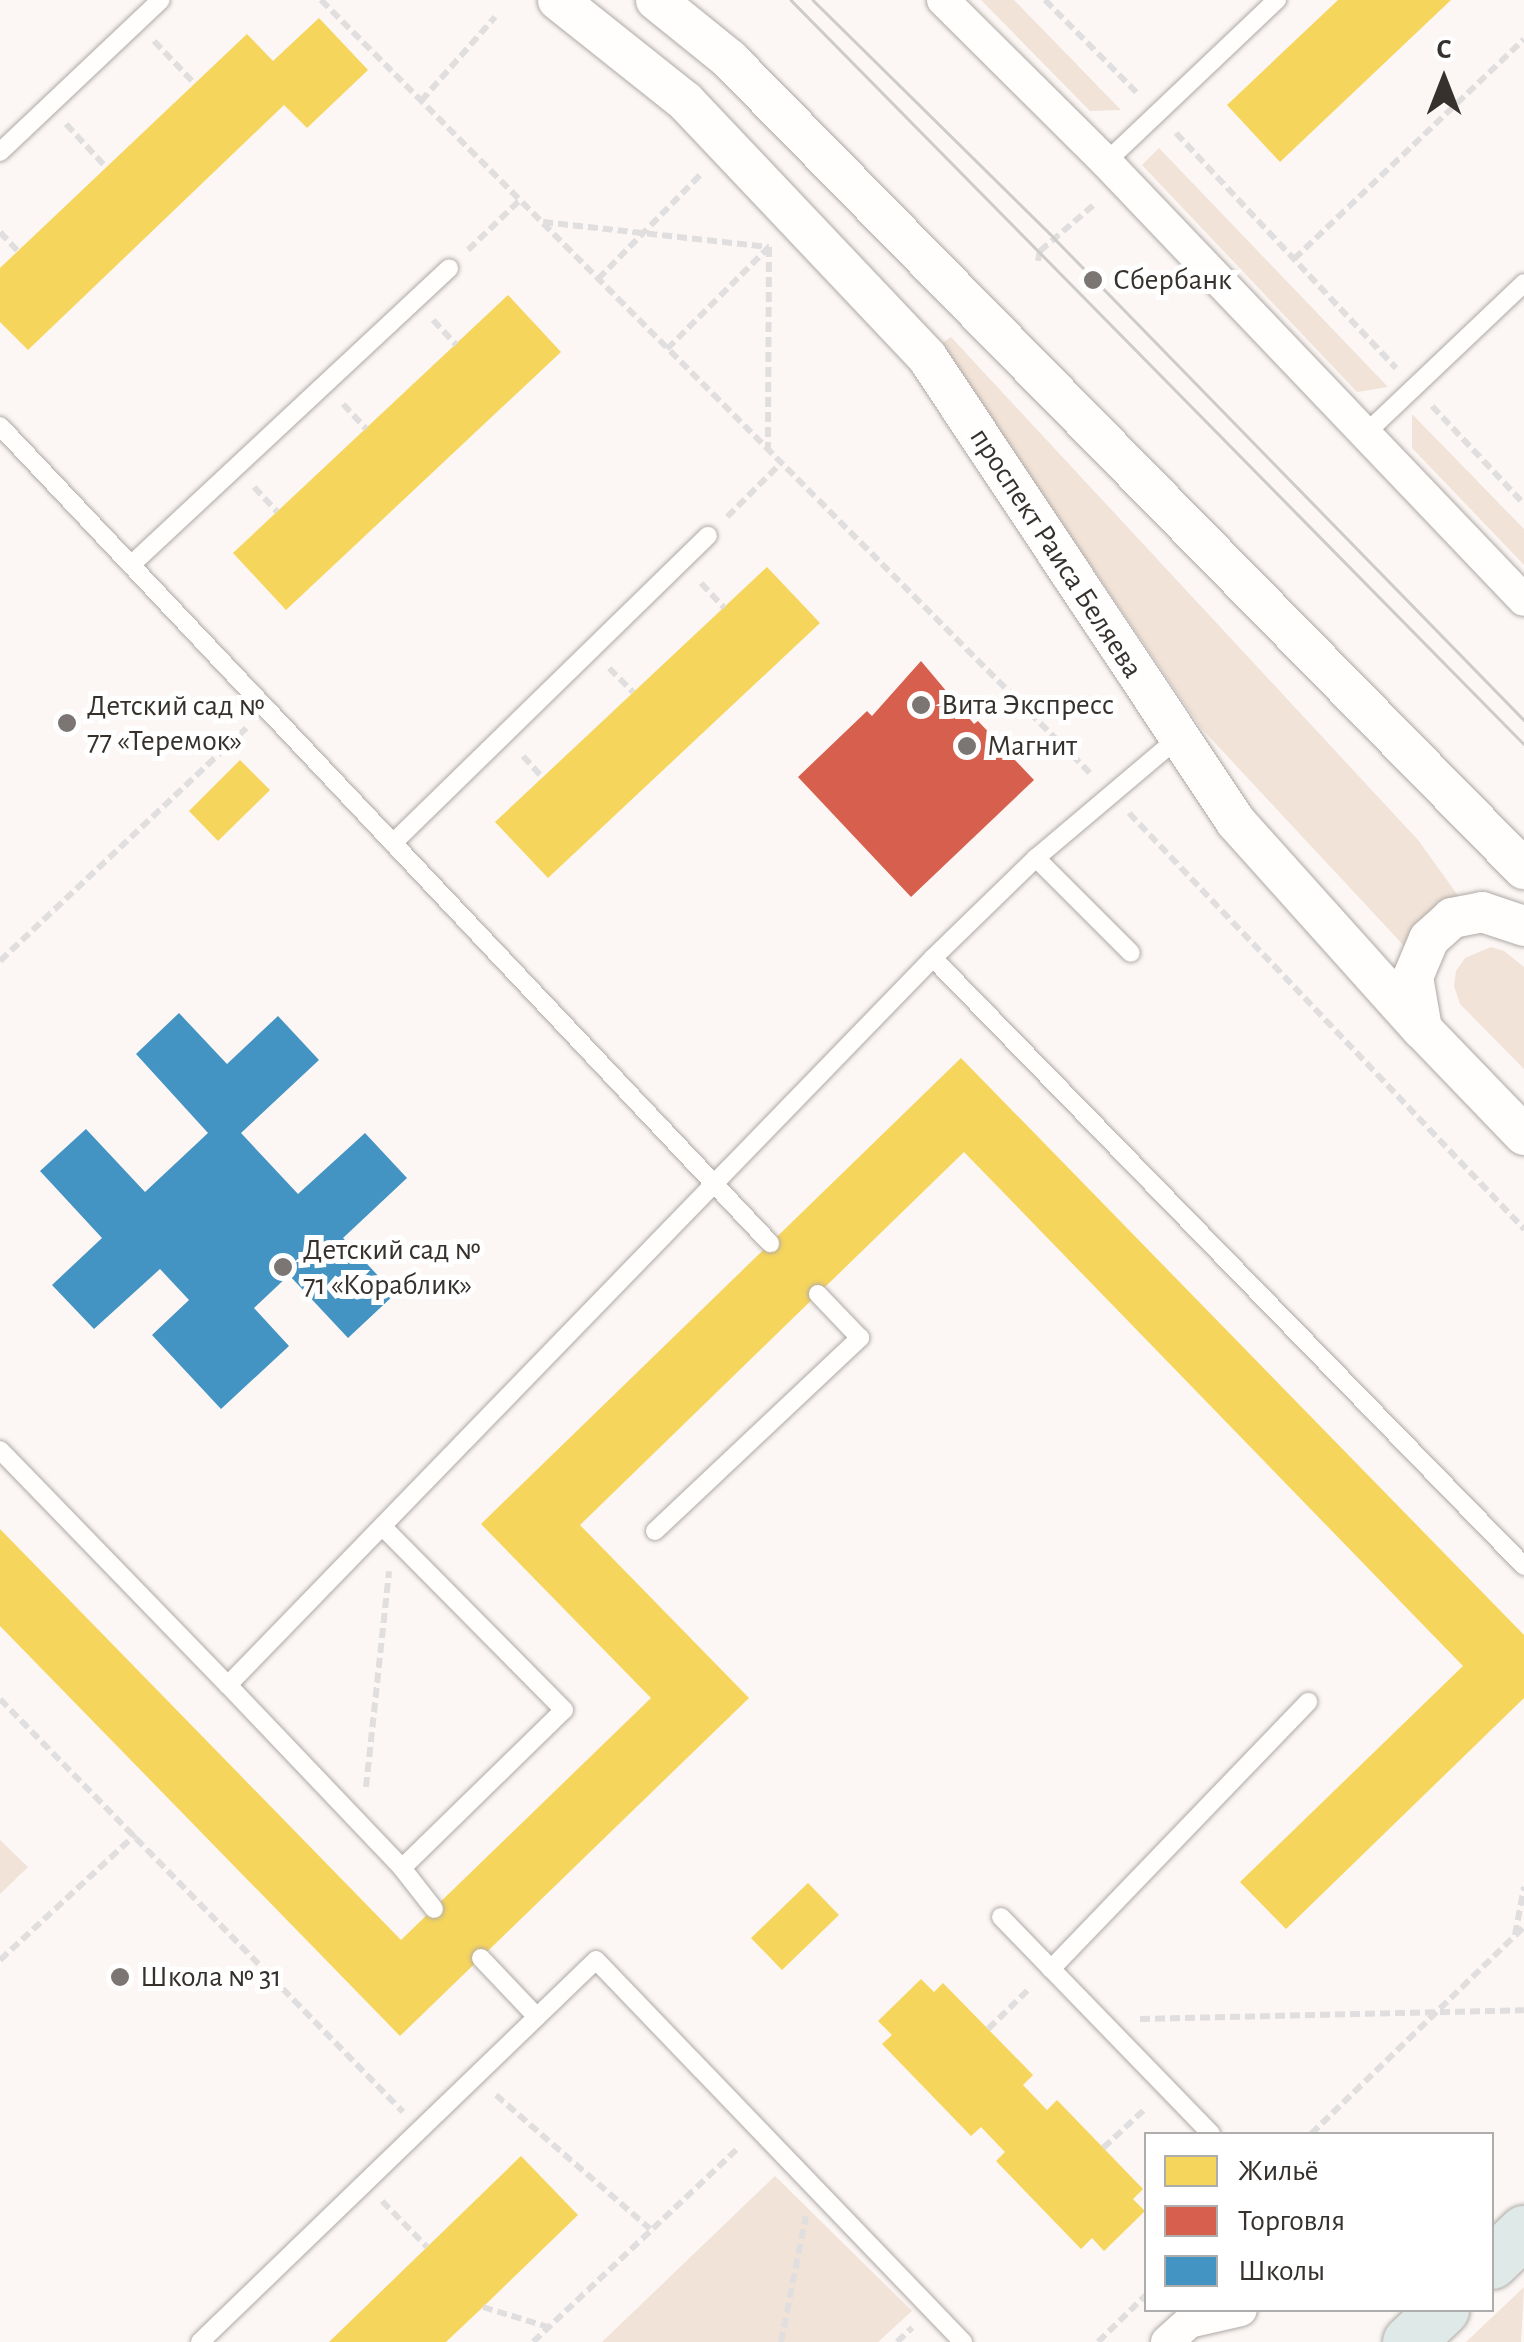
<!DOCTYPE html>
<html>
<head>
<meta charset="utf-8">
<style>
	body { margin:0 }
	#map { position:relative; width:1524px; height:2342px; overflow:hidden; background:#fcf7f4; font-family:"Alegreya Sans",sans-serif }
	div>[style] { position:absolute }
	.green>* { inset:0; background:#f1e3d8 }
	.homes>* { inset:0; background:#f6d55c }
	.shops>* { inset:0; background:#d6604d }
	.schools>* { inset:0; background:#4393c3 }
	.path>* { height:6px; margin-top:-3px; transform-origin:0; background:repeating-linear-gradient(90deg,#e0dede 0 10px,transparent 0 15px) }
	.roads { filter:drop-shadow(0 0 2px #aea9a6) drop-shadow(0 0 2px #aea9a6) }
	.service>* { height:18px; margin:-9px; padding:0 9px; transform-origin:9px; border-radius:9px; background:#fffefd }
	.minor>* { height:32px; margin:-16px; padding:0 16px; transform-origin:16px; border-radius:16px; background:#fffefd }
	.tertiary>* { height:40px; margin:-20px; padding:0 20px; transform-origin:20px; border-radius:20px; background:#fffefd }
	.primary>* { height:52px; margin:-26px; padding:0 26px; transform-origin:26px; border-radius:26px; background:#dfe9e8 }
	.tram>* { height:2.5px; margin:-1.25px; padding:0 1.25px; transform-origin:1.25px; border-radius:1.25px; background:#cecccb }
	.dots>* { width:28px; height:28px; translate:-50% -50%; box-sizing:border-box; border:5px solid #fff; border-radius:50% }
	span { translate:-50% -50%; white-space:nowrap; text-align:center; line-height:1.15; -webkit-text-stroke:10px #fff; paint-order:stroke }
	.poi-label { font-size:30px; color:#36312d }
	.left { translate:0 -50%; text-align:left }
	.street-label { font-size:30px; color:#36312d }
	.legend { position:absolute; left:1144px; top:2132px; width:350px; height:180px; box-sizing:border-box; background:#fff; border:2px solid #afadab; margin:0; padding:12px 18px; list-style:none; font-size:30px; color:#36312d }
	.legend li { display:flex; align-items:center; gap:20px; height:50px }
	.legend b { width:50px; border:2px solid #afadab }
	.north { position:absolute; left:1394px; top:30px; width:100px; height:100px; -webkit-text-stroke:8px #fff; paint-order:stroke; rotate:0deg; font-size:28px; font-weight:700; line-height:40px; text-align:center; color:#36312d }
	.north::after { content:''; display:block; margin:auto; width:35px; height:45px; background:#36312d; clip-path:polygon(50% 0,100% 100%,50% 72%,0 100%) }
</style>
</head>
<body>
<div id="map">
	<div class="green">
		<i style="clip-path:polygon(981px 0,1014px 0,1121px 110px,1090px 111px)"></i>
		<i style="clip-path:polygon(1159px 148px,1388px 387px,1357px 392px,1142px 165px)"></i>
		<i style="clip-path:polygon(951px 337px,1418px 840px,1459px 897px,1432px 909px,1406px 948px,1201px 728px,941px 344px)"></i>
		<i style="clip-path:polygon(1412px 414px,1524px 529px,1524px 565px,1412px 448px)"></i>
		<i style="clip-path:polygon(1491px 947px,1504px 951px,1524px 967px,1524px 1069px,1460px 1004px,1454px 986px,1456px 971px,1465px 958px)"></i>
		<i style="clip-path:polygon(0 1840px,28px 1867px,0 1894px)"></i>
		<i style="clip-path:polygon(775px 2176px,912px 2311px,878px 2342px,602px 2342px)"></i>
		<i style="clip-path:polygon(1524px 2287px,1521px 2342px,1466px 2342px)"></i>
	</div>
	<div class="homes">
		<i style="clip-path:polygon(1338px 0,1451px 0,1280px 162px,1227px 105px)"></i>
		<i style="clip-path:polygon(319px 18px,368px 70px,307px 128px,284px 105px,28px 350px,0 322px,0 268px,247px 34px,273px 61px)"></i>
		<i style="clip-path:polygon(508px 295px,561px 352px,286px 610px,233px 553px)"></i>
		<i style="clip-path:polygon(767px 567px,820px 623px,548px 878px,495px 822px)"></i>
		<i style="clip-path:polygon(240px 760px,270px 790px,218px 841px,189px 811px)"></i>
		<i style="clip-path:polygon(961px 1058px,1524px 1635px,1524px 1698px,1286px 1929px,1240px 1882px,1463px 1666px,964px 1152px,580px 1525px,749px 1698px,400px 2036px,0 1626px,0 1529px,401px 1940px,651px 1698px,481px 1524px)"></i>
		<i style="clip-path:polygon(808px 1883px,839px 1915px,782px 1970px,751px 1938px)"></i>
		<i style="clip-path:polygon(921px 1979px,934px 1992px,943px 1983px,1033px 2075px,1023px 2085px,1047px 2110px,1057px 2100px,1143px 2189px,1133px 2199px,1145px 2211px,1104px 2251px,1092px 2238px,1081px 2249px,996px 2161px,1005px 2152px,981px 2127px,971px 2136px,882px 2044px,892px 2035px,878px 2021px)"></i>
		<i style="clip-path:polygon(521px 2156px,578px 2215px,483px 2307px,446px 2342px,329px 2342px)"></i>
	</div>
	<div class="shops">
		<i style="clip-path:polygon(921px 661px,974px 724px,978px 721px,1034px 780px,911px 897px,798px 777px,867px 711px,872px 716px)"></i>
	</div>
	<div class="schools">
		<i style="clip-path:polygon(179px 1013px,227px 1064px,278px 1016px,319px 1060px,241px 1133px,298px 1194px,365px 1133px,407px 1178px,343px 1238px,395px 1294px,348px 1338px,289px 1275px,254px 1308px,289px 1346px,221px 1409px,152px 1335px,189px 1300px,160px 1269px,94px 1329px,52px 1285px,102px 1238px,40px 1171px,86px 1129px,145px 1192px,208px 1133px,136px 1054px)"></i>
	</div>
	<div class="path">
		<i style="left:321px;top:0;width:1093px;rotate:45.15deg"></i>
		<i style="left:1045px;top:0;width:134px;rotate:45.3deg"></i>
		<i style="left:154px;top:41px;width:58px;rotate:46.4deg"></i>
		<i style="left:421px;top:101px;width:112px;rotate:-48.6deg"></i>
		<i style="left:66px;top:124px;width:59px;rotate:47.1deg"></i>
		<i style="left:1176px;top:133px;width:322px;rotate:46.9deg"></i>
		<i style="left:543px;top:222px;width:227px;rotate:6.3deg"></i>
		<i style="left:769px;top:247px;width:203px;rotate:90.3deg"></i>
		<i style="left:0;top:232px;width:26px;rotate:47deg"></i>
		<i style="left:468px;top:250px;width:72px;rotate:-43.9deg"></i>
		<i style="left:1294px;top:259px;width:318px;rotate:-43.7deg"></i>
		<i style="left:1038px;top:261px;width:10px;rotate:-79deg"></i>
		<i style="left:1040px;top:251px;width:74px;rotate:-40.6deg"></i>
		<i style="left:598px;top:279px;width:148px;rotate:-45.5deg"></i>
		<i style="left:433px;top:320px;width:34px;rotate:47deg"></i>
		<i style="left:667px;top:349px;width:144px;rotate:-45deg"></i>
		<i style="left:343px;top:404px;width:34px;rotate:47deg"></i>
		<i style="left:1432px;top:406px;width:134px;rotate:46.8deg"></i>
		<i style="left:254px;top:487px;width:34px;rotate:47deg"></i>
		<i style="left:727px;top:517px;width:76px;rotate:-45deg"></i>
		<i style="left:701px;top:583px;width:34px;rotate:47deg"></i>
		<i style="left:609px;top:668px;width:34px;rotate:45deg"></i>
		<i style="left:523px;top:756px;width:30px;rotate:48deg"></i>
		<i style="left:1129px;top:813px;width:574px;rotate:46.48deg"></i>
		<i style="left:0;top:961px;width:339px;rotate:-43.4deg"></i>
		<i style="left:0;top:1699px;width:577px;rotate:45.7deg"></i>
		<i style="left:366px;top:1787px;width:217px;rotate:-83.9deg"></i>
		<i style="left:1515px;top:1935px;width:49px;rotate:-79.4deg"></i>
		<i style="left:0;top:1960px;width:185px;rotate:-42.8deg"></i>
		<i style="left:1140px;top:2019px;width:384px;rotate:-1.3deg"></i>
		<i style="left:988px;top:2029px;width:59px;rotate:-44.3deg"></i>
		<i style="left:496px;top:2095px;width:204px;rotate:41deg"></i>
		<i style="left:1311px;top:2134px;width:297px;rotate:-44.2deg"></i>
		<i style="left:1103px;top:2148px;width:59px;rotate:-42.9deg"></i>
		<i style="left:382px;top:2201px;width:64px;rotate:45.6deg"></i>
		<i style="left:483px;top:2307px;width:68px;rotate:17.1deg"></i>
		<i style="left:533px;top:2342px;width:284px;rotate:-43.4deg"></i>
		<i style="left:781px;top:2342px;width:128px;rotate:-78.8deg"></i>
		<i style="left:897px;top:2342px;width:21px;rotate:-43deg"></i>
		<i style="left:1098px;top:2342px;width:67px;rotate:-44.4deg"></i>
	</div>
	<div class="roads">
		<div class="service">
			<i style="left:0;top:152px;width:221px;rotate:-43.4deg"></i>
			<i style="left:1106px;top:162px;width:236px;rotate:-43.5deg"></i>
			<i style="left:0;top:426px;width:1123px;rotate:46.7deg"></i>
			<i style="left:1365px;top:434px;width:219px;rotate:-43.5deg"></i>
			<i style="left:131px;top:565px;width:435px;rotate:-43deg"></i>
			<i style="left:393px;top:843px;width:440px;rotate:-44.3deg"></i>
			<i style="left:1036px;top:858px;width:134px;rotate:45deg"></i>
			<i style="left:933px;top:958px;width:848px;rotate:45.81deg"></i>
			<i style="left:0;top:1450px;width:327px;rotate:45.9deg"></i>
			<i style="left:228px;top:1685px;width:1013px;rotate:-45.88deg"></i>
			<i style="left:933px;top:958px;width:144px;rotate:-44.2deg"></i>
			<i style="left:1036px;top:858px;width:186px;rotate:-40.2deg"></i>
			<i style="left:655px;top:1531px;width:282px;rotate:-43.3deg"></i>
			<i style="left:860px;top:1338px;width:61px;rotate:-133.7deg"></i>
			<i style="left:228px;top:1685px;width:253px;rotate:46.4deg"></i>
			<i style="left:402px;top:1868px;width:226px;rotate:-44.3deg"></i>
			<i style="left:564px;top:1710px;width:256px;rotate:-134.7deg"></i>
			<i style="left:402px;top:1868px;width:52px;rotate:52deg"></i>
			<i style="left:1001px;top:1917px;width:302px;rotate:45.9deg"></i>
			<i style="left:481px;top:1958px;width:81px;rotate:46.5deg"></i>
			<i style="left:1051px;top:1969px;width:371px;rotate:-46.1deg"></i>
			<i style="left:200px;top:2342px;width:550px;rotate:-43.97deg"></i>
			<i style="left:596px;top:1960px;width:530px;rotate:46.15deg"></i>
		</div>
		<div class="minor">
			<i style="left:943px;top:0;width:230px;rotate:44.8deg"></i>
			<i style="left:1106px;top:162px;width:605px;rotate:46.34deg"></i>
			<i style="left:1167px;top:2342px;width:30px;rotate:-42deg"></i>
			<i style="left:1189px;top:2322px;width:53px;rotate:-13deg"></i>
		</div>
		<div class="tertiary">
			<i style="left:558px;top:0;width:162px;rotate:38.5deg"></i>
			<i style="left:685px;top:101px;width:352px;rotate:46.6deg"></i>
			<i style="left:927px;top:357px;width:558px;rotate:56.4deg"></i>
			<i style="left:1236px;top:822px;width:278px;rotate:48.1deg"></i>
			<i style="left:1422px;top:1029px;width:147px;rotate:46.1deg"></i>
			<i style="left:656px;top:0;width:94px;rotate:38.9deg"></i>
			<i style="left:729px;top:59px;width:1135px;rotate:45.54deg"></i>
			<i style="left:1422px;top:1029px;width:53px;rotate:-99.8deg"></i>
			<i style="left:1413px;top:977px;width:41px;rotate:-67.2deg"></i>
			<i style="left:1429px;top:939px;width:31px;rotate:-42deg"></i>
			<i style="left:1452px;top:918px;width:31px;rotate:-11deg"></i>
			<i style="left:1482px;top:912px;width:44px;rotate:18.4deg"></i>
		</div>
		<div class="primary">
			<i style="left:1492px;top:2263px;width:45px;rotate:-44.1deg"></i>
			<i style="left:1409px;top:2342px;width:47px;rotate:-43.3deg"></i>
		</div>
	</div>
	<div class="tram">
		<i style="left:791px;top:0;width:1044px;rotate:45.43deg"></i>
		<i style="left:813px;top:0;width:340px;rotate:44.6deg"></i>
		<i style="left:1055px;top:239px;width:672px;rotate:45.72deg"></i>
	</div>
	<div class="dots">
		<i style="left:1093px;top:280px;background:#7b7673"></i>
		<i style="left:921px;top:705px;background:#7b7673"></i>
		<i style="left:67px;top:723px;background:#7b7673"></i>
		<i style="left:967px;top:746px;background:#7b7673"></i>
		<i style="left:283px;top:1267px;background:#7b7673"></i>
		<i style="left:120px;top:1977px;background:#7b7673"></i>
	</div>
	<div class="poi-label">
		<span class="left" style="left:1113px;top:280px">Сбербанк</span>
		<span class="left" style="left:941px;top:705px">Вита Экспресс</span>
		<span class="left" style="left:87px;top:723px">Детский сад №<br>77 «Теремок»</span>
		<span class="left" style="left:987px;top:746px">Магнит</span>
		<span class="left" style="left:303px;top:1267px">Детский сад №<br>71 «Кораблик»</span>
		<span class="left" style="left:140px;top:1977px">Школа № 31</span>
	</div>
	<div class="street-label">
		<span style="left:1056px;top:553px;rotate:57deg">проспект Раиса Беляева</span>
	</div>
	<ul class="legend">
	<li><b style="height:28px;background:#f6d55c"></b>Жильё</li>
	<li><b style="height:28px;background:#d6604d"></b>Торговля</li>
	<li><b style="height:28px;background:#4393c3"></b>Школы</li>
	</ul>
	<div class="north">С</div>
</div>
</body>
</html>
